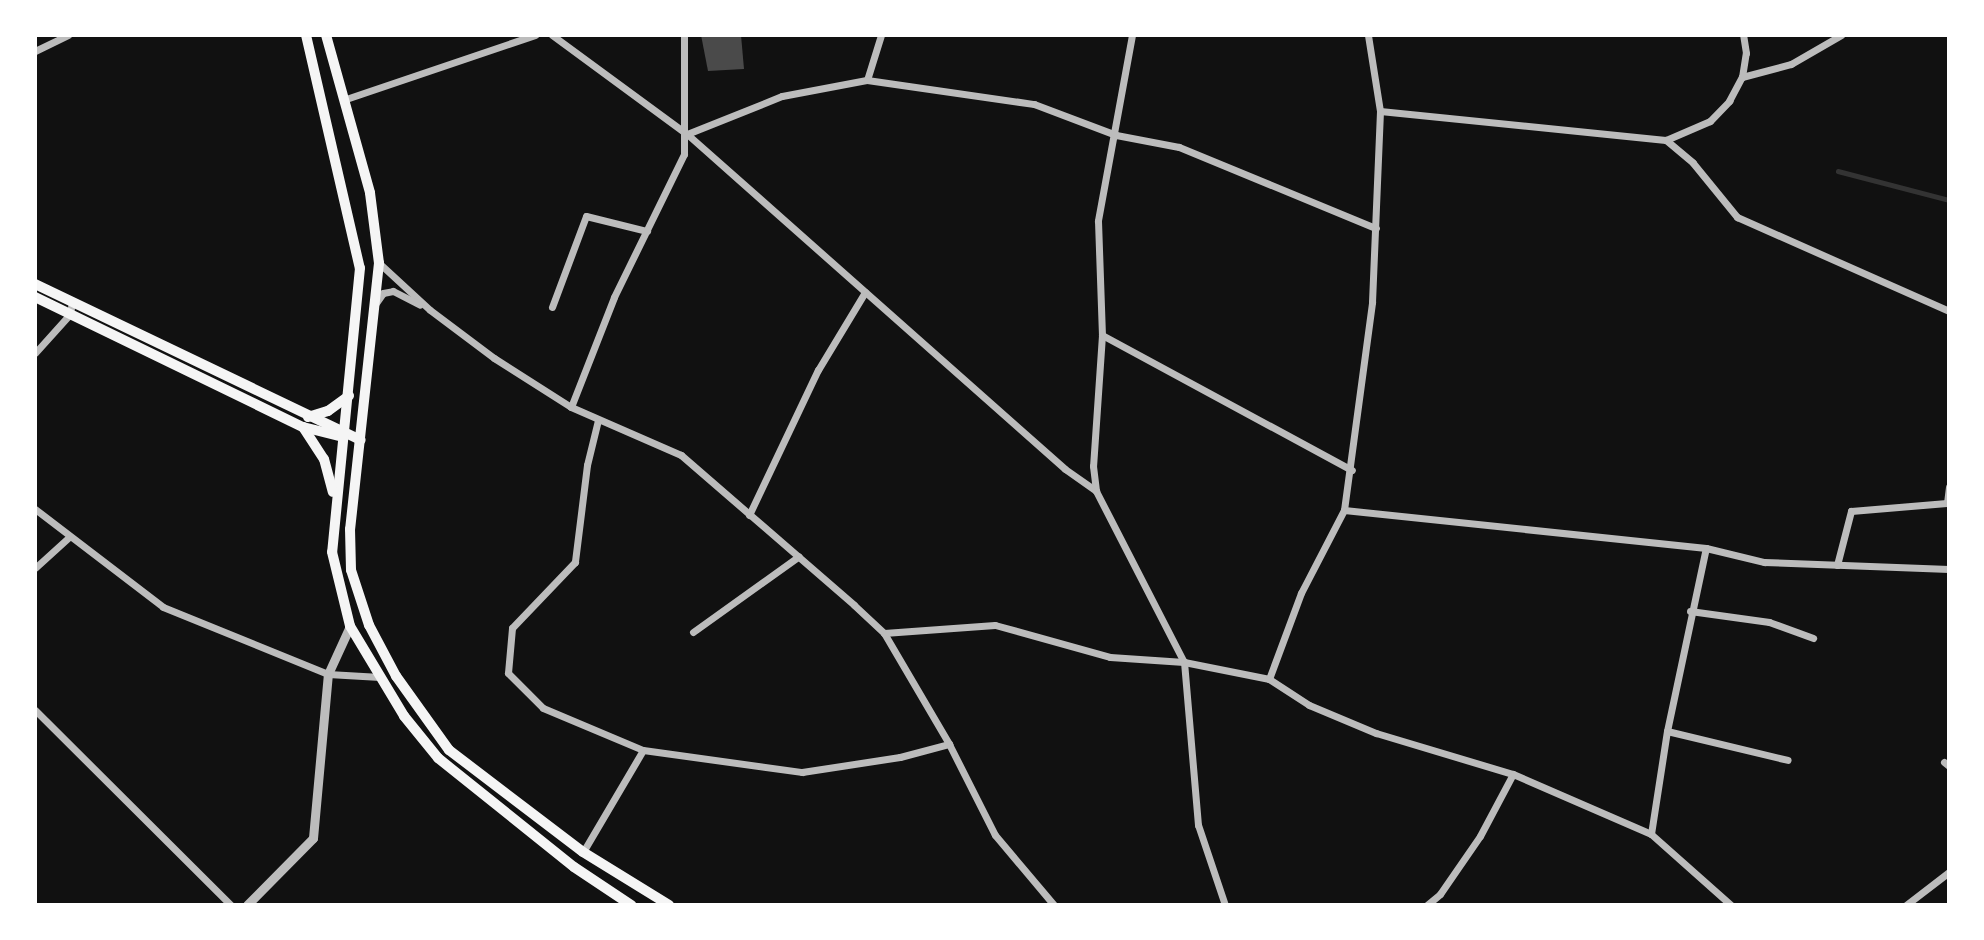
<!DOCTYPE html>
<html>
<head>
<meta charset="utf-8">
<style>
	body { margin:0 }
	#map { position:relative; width:1984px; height:940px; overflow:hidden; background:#111; font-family:"DM Sans",sans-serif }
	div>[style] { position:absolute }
	.stream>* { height:4.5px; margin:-2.25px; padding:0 2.25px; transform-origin:2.25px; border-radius:2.25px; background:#333 }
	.building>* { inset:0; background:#4a4a4a }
	.minor>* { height:7px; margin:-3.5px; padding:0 3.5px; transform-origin:3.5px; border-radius:3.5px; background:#bcbcbc }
	.tertiary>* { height:9px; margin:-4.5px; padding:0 4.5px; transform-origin:4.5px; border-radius:4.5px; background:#bcbcbc }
	.secondary>* { height:10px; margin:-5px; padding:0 5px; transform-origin:5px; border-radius:5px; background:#f5f5f5 }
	span { translate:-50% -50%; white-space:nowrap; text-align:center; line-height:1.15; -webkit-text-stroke:5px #fff; paint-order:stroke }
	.frame { position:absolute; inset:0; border:37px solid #fff; pointer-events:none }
</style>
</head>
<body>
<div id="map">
	<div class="stream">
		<i style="left:1838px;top:171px;width:115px;rotate:14.6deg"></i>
	</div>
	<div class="building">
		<i style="clip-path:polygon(701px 35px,741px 35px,744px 69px,708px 71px)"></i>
	</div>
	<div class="minor">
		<i style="left:552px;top:35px;width:167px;rotate:36.3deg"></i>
		<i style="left:687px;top:134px;width:505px;rotate:41.55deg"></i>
		<i style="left:1065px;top:469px;width:38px;rotate:35deg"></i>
		<i style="left:1132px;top:35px;width:189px;rotate:100.4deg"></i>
		<i style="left:1098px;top:221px;width:114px;rotate:88deg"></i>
		<i style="left:1102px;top:335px;width:131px;rotate:93.9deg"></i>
		<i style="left:1093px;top:466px;width:25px;rotate:83deg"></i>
		<i style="left:1096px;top:491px;width:192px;rotate:62.8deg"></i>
		<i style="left:35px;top:51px;width:37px;rotate:-26deg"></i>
		<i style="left:1742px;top:77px;width:51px;rotate:-14.9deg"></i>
		<i style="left:1791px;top:64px;width:58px;rotate:-30.1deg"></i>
		<i style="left:867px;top:80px;width:47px;rotate:-72.7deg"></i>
		<i style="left:343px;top:100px;width:203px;rotate:-18.7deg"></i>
		<i style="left:1380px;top:111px;width:287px;rotate:5.8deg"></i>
		<i style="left:1666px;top:140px;width:48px;rotate:-23.4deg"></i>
		<i style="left:1710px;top:121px;width:28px;rotate:-46deg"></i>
		<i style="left:1729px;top:101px;width:27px;rotate:-62deg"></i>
		<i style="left:1742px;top:77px;width:24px;rotate:-81deg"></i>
		<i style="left:1746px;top:53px;width:18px;rotate:-99deg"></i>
		<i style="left:687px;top:134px;width:102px;rotate:-21.8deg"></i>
		<i style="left:782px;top:96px;width:86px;rotate:-10.7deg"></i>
		<i style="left:867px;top:80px;width:169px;rotate:8.2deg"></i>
		<i style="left:1034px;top:104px;width:88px;rotate:20.7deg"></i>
		<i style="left:1116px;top:135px;width:64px;rotate:10.8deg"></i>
		<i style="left:1179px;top:147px;width:213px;rotate:22.4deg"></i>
		<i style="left:1666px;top:140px;width:35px;rotate:40deg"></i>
		<i style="left:1693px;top:163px;width:70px;rotate:50.8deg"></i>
		<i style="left:1737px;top:217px;width:232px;rotate:23.9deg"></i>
		<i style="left:379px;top:263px;width:69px;rotate:42.7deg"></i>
		<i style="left:430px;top:310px;width:80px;rotate:36.9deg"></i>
		<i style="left:494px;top:358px;width:91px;rotate:32.5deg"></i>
		<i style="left:571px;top:407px;width:120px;rotate:23.6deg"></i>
		<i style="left:681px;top:455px;width:229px;rotate:40.9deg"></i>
		<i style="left:854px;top:605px;width:41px;rotate:43deg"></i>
		<i style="left:884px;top:633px;width:129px;rotate:59.6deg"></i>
		<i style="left:949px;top:744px;width:102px;rotate:63.2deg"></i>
		<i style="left:995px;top:835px;width:92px;rotate:49.9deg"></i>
		<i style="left:376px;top:303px;width:12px;rotate:-55deg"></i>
		<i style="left:383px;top:293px;width:10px;rotate:-11deg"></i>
		<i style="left:393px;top:291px;width:30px;rotate:27deg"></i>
		<i style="left:552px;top:307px;width:97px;rotate:-69.5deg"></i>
		<i style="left:586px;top:216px;width:63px;rotate:13.8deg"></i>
		<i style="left:1102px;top:335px;width:284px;rotate:28.4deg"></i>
		<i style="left:35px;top:353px;width:52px;rotate:-48.1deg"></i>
		<i style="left:70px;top:314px;width:12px;rotate:-81deg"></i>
		<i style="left:571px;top:407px;width:118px;rotate:-68.6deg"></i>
		<i style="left:614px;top:297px;width:159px;rotate:-63.9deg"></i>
		<i style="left:684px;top:154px;width:119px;rotate:-90deg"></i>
		<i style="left:598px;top:420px;width:46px;rotate:103.7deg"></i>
		<i style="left:587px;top:465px;width:98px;rotate:97.1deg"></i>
		<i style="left:575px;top:562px;width:91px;rotate:133.7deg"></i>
		<i style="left:512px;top:628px;width:45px;rotate:95.1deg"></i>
		<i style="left:508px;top:673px;width:49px;rotate:45deg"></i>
		<i style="left:543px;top:708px;width:108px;rotate:22.8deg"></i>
		<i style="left:643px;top:750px;width:161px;rotate:7.9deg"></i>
		<i style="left:802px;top:772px;width:99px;rotate:-8.7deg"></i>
		<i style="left:900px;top:757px;width:51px;rotate:-14.9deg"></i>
		<i style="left:35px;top:509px;width:161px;rotate:37.4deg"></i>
		<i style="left:163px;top:607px;width:178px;rotate:22.1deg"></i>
		<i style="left:328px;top:674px;width:52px;rotate:3.3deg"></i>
		<i style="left:1344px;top:510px;width:210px;rotate:-82.3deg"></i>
		<i style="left:1372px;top:302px;width:191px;rotate:-87.6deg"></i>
		<i style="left:1380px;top:111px;width:77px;rotate:-99deg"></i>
		<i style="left:749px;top:515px;width:161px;rotate:-64.6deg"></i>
		<i style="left:818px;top:370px;width:91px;rotate:-58.9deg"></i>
		<i style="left:1837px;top:565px;width:56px;rotate:-75.5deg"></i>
		<i style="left:1851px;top:511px;width:96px;rotate:-4.8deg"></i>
		<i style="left:1947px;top:503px;width:16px;rotate:-83deg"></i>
		<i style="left:35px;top:568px;width:45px;rotate:-42.3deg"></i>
		<i style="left:1690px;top:611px;width:80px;rotate:7.9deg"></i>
		<i style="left:1769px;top:622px;width:47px;rotate:20deg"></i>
		<i style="left:693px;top:632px;width:130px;rotate:-35.6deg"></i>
		<i style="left:884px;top:633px;width:111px;rotate:-4.1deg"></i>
		<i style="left:995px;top:625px;width:119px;rotate:15.5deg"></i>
		<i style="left:1110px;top:657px;width:74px;rotate:3.9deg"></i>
		<i style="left:1269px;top:679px;width:48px;rotate:33deg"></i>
		<i style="left:1309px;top:705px;width:73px;rotate:22.7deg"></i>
		<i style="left:1376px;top:733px;width:143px;rotate:16.7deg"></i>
		<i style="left:35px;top:710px;width:276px;rotate:44.9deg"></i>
		<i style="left:1667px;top:731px;width:124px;rotate:13.5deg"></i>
		<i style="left:1944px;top:762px;width:6px;rotate:39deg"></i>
		<i style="left:1651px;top:834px;width:104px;rotate:-81.2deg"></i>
		<i style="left:1667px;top:731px;width:187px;rotate:-78deg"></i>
		<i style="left:1706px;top:548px;width:60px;rotate:13.6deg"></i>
		<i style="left:1764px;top:562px;width:185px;rotate:2.2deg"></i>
		<i style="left:583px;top:852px;width:118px;rotate:-59.5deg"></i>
		<i style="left:1225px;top:905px;width:84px;rotate:-108.6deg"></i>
		<i style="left:1198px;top:825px;width:164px;rotate:-94.9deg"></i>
		<i style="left:1184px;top:662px;width:87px;rotate:11.3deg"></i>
		<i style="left:1269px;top:679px;width:92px;rotate:-69.6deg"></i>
		<i style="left:1301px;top:593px;width:93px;rotate:-62.6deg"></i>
		<i style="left:1344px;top:510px;width:364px;rotate:6deg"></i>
		<i style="left:1427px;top:905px;width:17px;rotate:-40deg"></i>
		<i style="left:1440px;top:894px;width:70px;rotate:-55.4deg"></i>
		<i style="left:1480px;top:836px;width:70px;rotate:-62deg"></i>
		<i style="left:1513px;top:774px;width:150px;rotate:23.5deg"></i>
		<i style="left:1651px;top:834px;width:107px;rotate:41.6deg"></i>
		<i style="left:1906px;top:905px;width:54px;rotate:-37.5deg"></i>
	</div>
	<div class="tertiary">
		<i style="left:247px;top:905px;width:94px;rotate:-45.4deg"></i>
		<i style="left:313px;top:838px;width:165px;rotate:-84.8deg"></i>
		<i style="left:328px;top:674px;width:53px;rotate:-65.4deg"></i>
	</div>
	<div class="secondary">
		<i style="left:306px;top:35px;width:239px;rotate:77deg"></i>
		<i style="left:360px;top:268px;width:285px;rotate:95.6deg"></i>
		<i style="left:332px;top:552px;width:76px;rotate:76.3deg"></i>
		<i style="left:350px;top:626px;width:105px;rotate:59deg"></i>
		<i style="left:404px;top:716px;width:54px;rotate:51deg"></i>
		<i style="left:438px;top:758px;width:174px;rotate:38.7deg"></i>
		<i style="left:574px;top:867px;width:69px;rotate:33.7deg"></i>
		<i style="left:326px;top:35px;width:164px;rotate:74.4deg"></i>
		<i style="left:370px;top:193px;width:71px;rotate:82.7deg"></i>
		<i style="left:379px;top:263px;width:268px;rotate:96.2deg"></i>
		<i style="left:350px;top:529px;width:41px;rotate:88.6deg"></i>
		<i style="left:351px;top:570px;width:58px;rotate:71.9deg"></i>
		<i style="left:369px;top:625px;width:58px;rotate:62.1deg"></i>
		<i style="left:396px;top:676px;width:91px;rotate:54.4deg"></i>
		<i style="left:449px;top:750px;width:168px;rotate:37.3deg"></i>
		<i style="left:583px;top:852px;width:101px;rotate:31.6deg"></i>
		<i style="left:35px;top:284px;width:361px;rotate:25.6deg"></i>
		<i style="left:35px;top:297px;width:298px;rotate:25.9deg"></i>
		<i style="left:303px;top:427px;width:37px;rotate:14deg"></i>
		<i style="left:308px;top:417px;width:21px;rotate:-17deg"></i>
		<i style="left:328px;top:411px;width:26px;rotate:-36deg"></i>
		<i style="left:303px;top:427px;width:38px;rotate:57deg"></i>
		<i style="left:324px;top:459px;width:34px;rotate:75deg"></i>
	</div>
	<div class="frame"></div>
</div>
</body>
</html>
